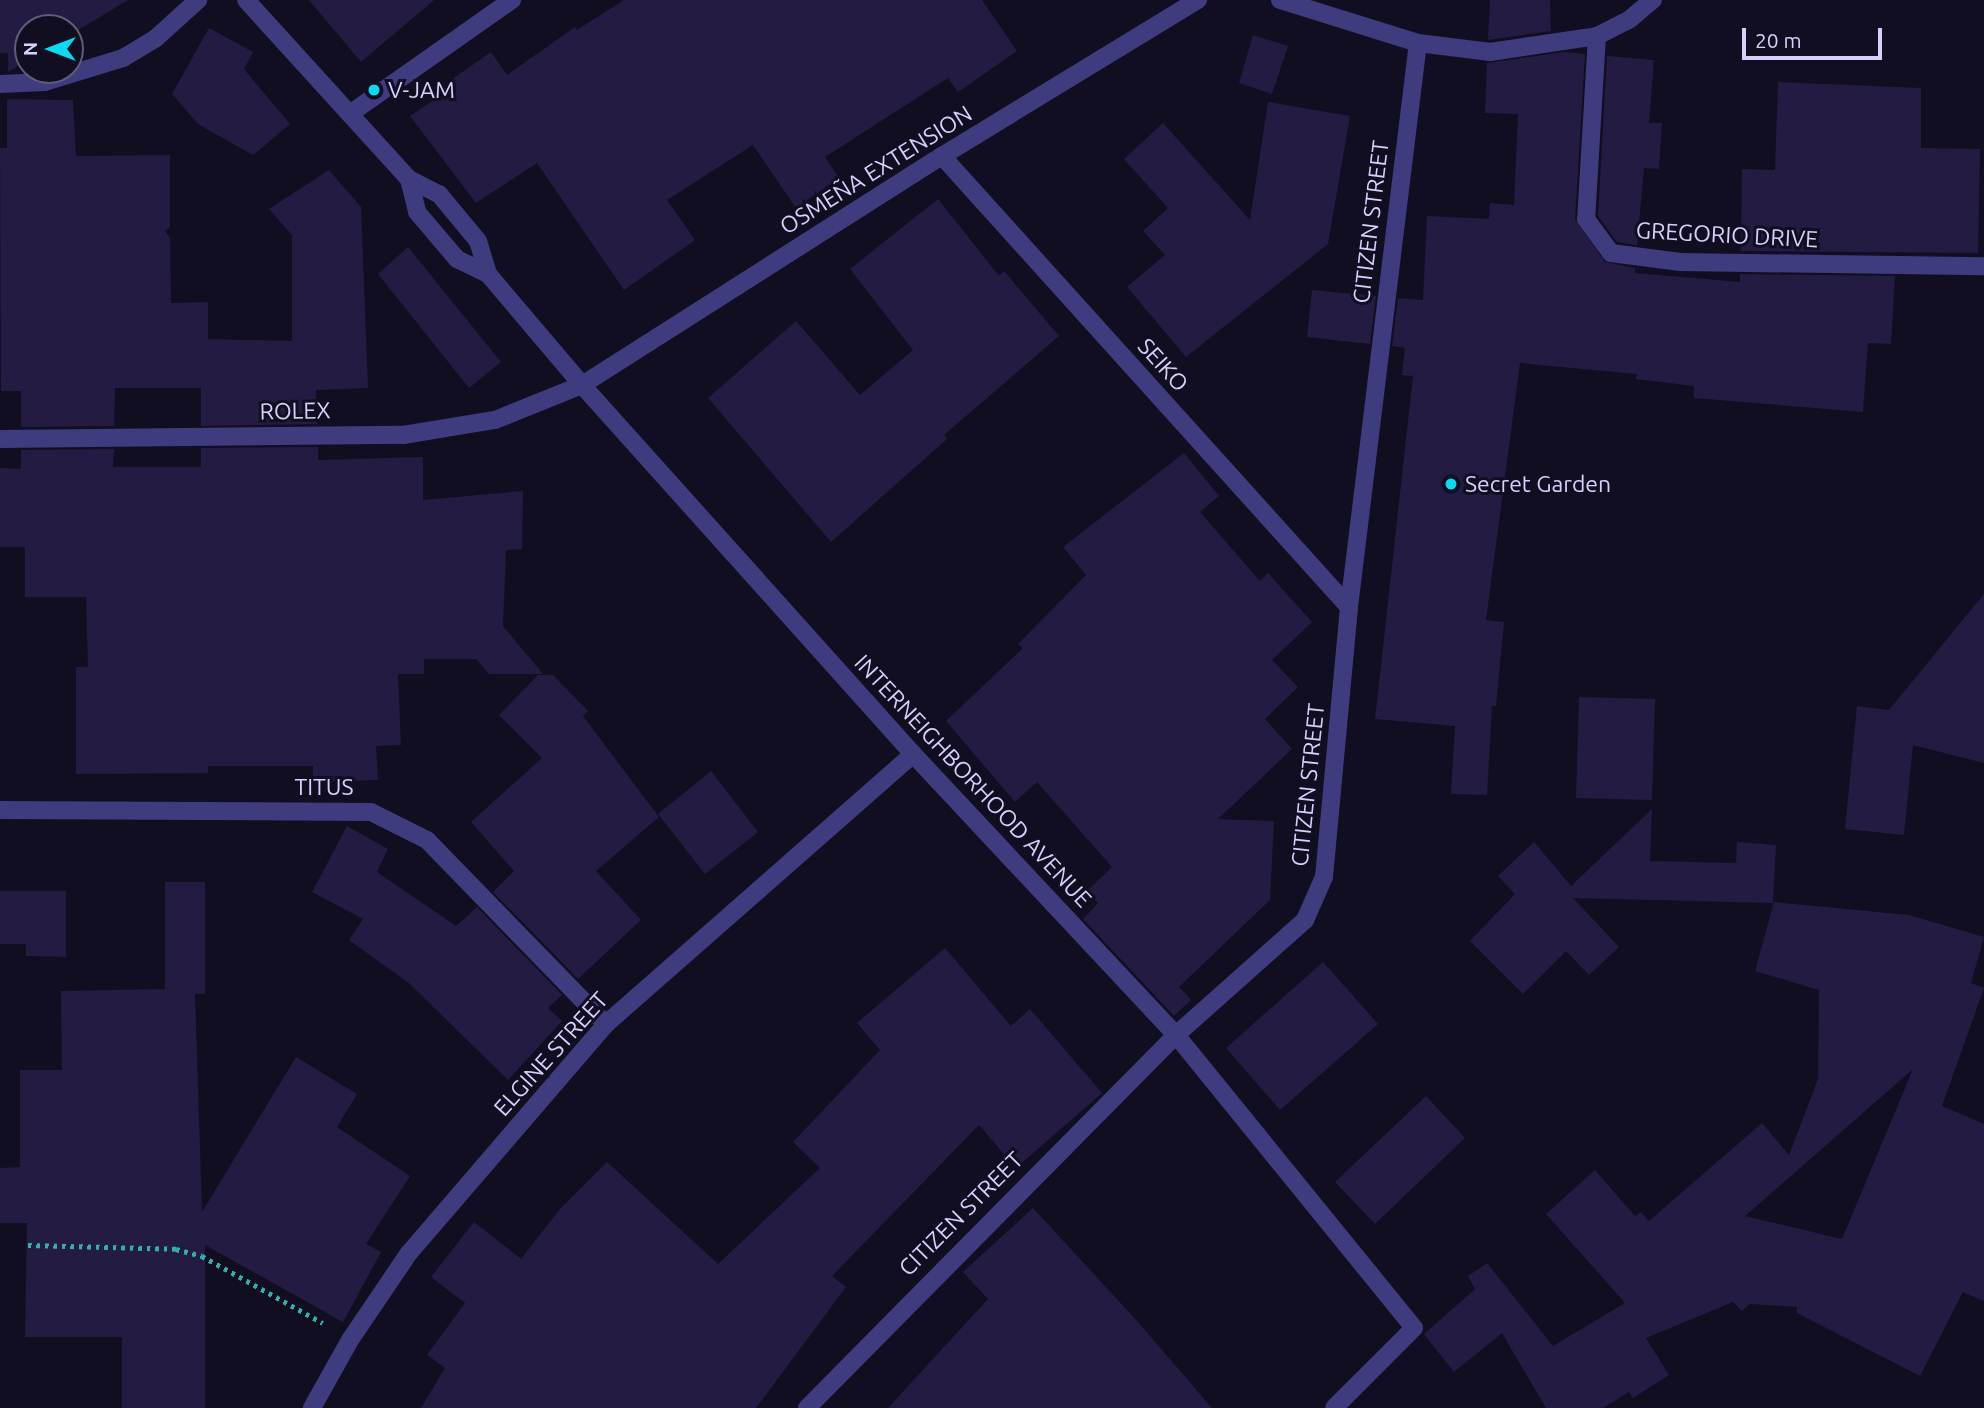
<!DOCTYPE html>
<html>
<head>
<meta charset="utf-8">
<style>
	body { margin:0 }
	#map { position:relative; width:1984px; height:1408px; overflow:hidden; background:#120e21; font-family:Ubuntu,sans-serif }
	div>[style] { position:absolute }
	.building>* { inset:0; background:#231b42 }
	.path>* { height:4.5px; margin-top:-2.25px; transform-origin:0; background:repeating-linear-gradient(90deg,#33afa7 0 3.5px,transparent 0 8.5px) }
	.minor>* { height:18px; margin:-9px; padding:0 9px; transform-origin:9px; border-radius:9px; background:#3e3b7f }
	.tertiary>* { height:18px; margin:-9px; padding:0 9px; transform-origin:9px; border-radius:9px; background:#3e3b7f }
	.dots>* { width:19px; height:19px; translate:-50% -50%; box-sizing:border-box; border:4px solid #120e21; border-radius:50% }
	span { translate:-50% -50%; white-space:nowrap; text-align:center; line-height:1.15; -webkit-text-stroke:6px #120e21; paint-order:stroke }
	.poi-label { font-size:23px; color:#d6d0fd }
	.left { translate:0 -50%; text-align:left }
	.street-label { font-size:23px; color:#d6d0fd }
	.north { position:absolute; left:14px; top:14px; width:70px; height:70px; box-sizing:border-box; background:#120e21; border:2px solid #605c79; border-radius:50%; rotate:270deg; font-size:19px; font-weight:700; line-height:28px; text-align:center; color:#d6d0fd }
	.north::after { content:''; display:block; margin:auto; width:24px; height:32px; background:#09daf1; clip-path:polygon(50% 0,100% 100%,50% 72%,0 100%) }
	.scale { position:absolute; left:1742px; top:28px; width:140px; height:32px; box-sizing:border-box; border:4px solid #d6d0fd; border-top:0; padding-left:9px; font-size:21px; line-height:24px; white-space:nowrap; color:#d6d0fd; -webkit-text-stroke:5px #120e21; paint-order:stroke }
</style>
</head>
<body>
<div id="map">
	<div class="building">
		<i style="clip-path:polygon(0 0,128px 0,70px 35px,70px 28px,28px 28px,28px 60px,8px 72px,8px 53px,0 53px)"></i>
		<i style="clip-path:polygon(309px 0,434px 0,361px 62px)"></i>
		<i style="clip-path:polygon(624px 0,982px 0,1017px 51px,958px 92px,948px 78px,825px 157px,839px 178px,796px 208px,753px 145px,667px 200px,695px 240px,624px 290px,537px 163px,476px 203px,410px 116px,452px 88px,448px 82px,491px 52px,507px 75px,575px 27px,577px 30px)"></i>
		<i style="clip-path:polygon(1490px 0,1550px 0,1551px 31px,1488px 40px)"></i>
		<i style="clip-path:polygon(209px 28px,253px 52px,244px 69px,290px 124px,253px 155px,198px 124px,172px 94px)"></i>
		<i style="clip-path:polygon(1253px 35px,1288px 46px,1272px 94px,1239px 83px)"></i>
		<i style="clip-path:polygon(1564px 52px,1585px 54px,1575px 219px,1605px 262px,1635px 268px,1635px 273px,1740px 282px,1740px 274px,1895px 276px,1891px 344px,1868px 343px,1863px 412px,1694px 398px,1694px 386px,1636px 379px,1637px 374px,1520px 363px,1486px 620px,1504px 622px,1496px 706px,1492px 706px,1487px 795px,1451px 794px,1455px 726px,1375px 719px,1413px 376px,1402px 375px,1405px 348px,1392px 346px,1398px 298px,1423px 300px,1427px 216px,1489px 219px,1490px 203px,1514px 205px,1518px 114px,1485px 113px,1487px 63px)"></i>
		<i style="clip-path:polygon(1607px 56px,1654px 60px,1649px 123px,1662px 123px,1659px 169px,1644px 168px,1637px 245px,1617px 242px,1598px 216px)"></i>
		<i style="clip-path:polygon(1778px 82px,1921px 88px,1921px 148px,1980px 149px,1978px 253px,1741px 251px,1742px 169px,1775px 170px)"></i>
		<i style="clip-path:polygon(7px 99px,73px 100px,76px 156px,170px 155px,170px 227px,165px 231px,170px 238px,171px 303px,208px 302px,208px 339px,292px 341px,292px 235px,269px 209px,329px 170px,361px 207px,368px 388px,316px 390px,317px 424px,201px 426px,201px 388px,115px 388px,114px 426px,21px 427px,21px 391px,1px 391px,0 148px,7px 148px)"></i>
		<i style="clip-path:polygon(1268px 102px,1350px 116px,1328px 244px,1186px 357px,1127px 287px,1165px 255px,1143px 231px,1168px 208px,1124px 159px,1163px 123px,1250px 220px)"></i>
		<i style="clip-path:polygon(938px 199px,999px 276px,1004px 271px,1059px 336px,944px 435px,947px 439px,831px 542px,708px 398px,796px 321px,860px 395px,913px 350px,850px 269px)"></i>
		<i style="clip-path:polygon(408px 247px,501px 362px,469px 388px,378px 274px)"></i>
		<i style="clip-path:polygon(1312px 290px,1376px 296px,1370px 344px,1307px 337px)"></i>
		<i style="clip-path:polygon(318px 447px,318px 460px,423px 457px,423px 500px,523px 491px,522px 549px,506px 550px,503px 626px,543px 674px,489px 674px,476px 659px,424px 659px,424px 674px,398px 674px,401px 745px,376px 746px,378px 780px,313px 782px,313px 766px,208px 766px,208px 773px,76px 774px,76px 667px,88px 667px,86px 597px,25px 597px,25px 547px,0 547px,0 468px,21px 469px,21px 450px,114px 449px,113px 467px,201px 467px,201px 448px)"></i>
		<i style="clip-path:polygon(1184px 453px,1219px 496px,1200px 512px,1260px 581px,1268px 573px,1312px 622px,1272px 660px,1298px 687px,1265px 719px,1292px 749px,1218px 819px,1274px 821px,1270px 900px,1179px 987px,1191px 1000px,1174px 1016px,1083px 919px,1098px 903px,1087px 891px,1112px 867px,1037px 782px,1015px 802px,946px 721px,1023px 648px,1018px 644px,1086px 575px,1063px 547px)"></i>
		<i style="clip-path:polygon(1984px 594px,1984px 763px,1913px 745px,1904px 835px,1845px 829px,1857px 706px,1889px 710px)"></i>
		<i style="clip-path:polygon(538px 675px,553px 675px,588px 711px,583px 716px,659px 817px,596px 871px,641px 920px,578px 979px,493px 892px,514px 871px,471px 822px,542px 758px,499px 715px)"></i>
		<i style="clip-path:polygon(1579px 697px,1655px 699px,1652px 800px,1576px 798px)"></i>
		<i style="clip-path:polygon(711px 771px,758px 832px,705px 874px,658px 814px)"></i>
		<i style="clip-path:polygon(1652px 809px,1650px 861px,1736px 863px,1737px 842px,1776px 845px,1773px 903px,1573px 898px,1619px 947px,1589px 975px,1566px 951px,1523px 994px,1470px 941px,1515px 894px,1498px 876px,1534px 842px,1571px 886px)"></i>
		<i style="clip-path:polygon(347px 826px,388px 849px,377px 872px,456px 926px,477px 907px,562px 995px,548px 1008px,562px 1021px,508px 1080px,410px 984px,349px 940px,363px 919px,312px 892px)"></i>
		<i style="clip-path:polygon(165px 882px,205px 882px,205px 994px,195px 994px,202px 1212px,296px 1057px,357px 1094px,337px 1127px,410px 1176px,366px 1244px,381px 1252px,343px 1322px,205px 1245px,205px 1408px,122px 1408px,122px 1337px,25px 1337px,27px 1223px,0 1223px,0 1168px,20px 1167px,20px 1070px,62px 1070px,61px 991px,165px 989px)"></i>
		<i style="clip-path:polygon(0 891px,66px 891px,66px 957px,26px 956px,26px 944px,0 944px)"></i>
		<i style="clip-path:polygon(evenodd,1774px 902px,1909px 915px,1984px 937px,1971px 983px,1984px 988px,1942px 1106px,1984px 1124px,1984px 1301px,1963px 1292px,1920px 1376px,1797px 1313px,1797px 1307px,1750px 1304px,1742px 1311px,1733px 1302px,1646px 1338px,1669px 1375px,1633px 1398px,1629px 1392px,1603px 1408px,1546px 1408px,1502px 1333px,1454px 1372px,1424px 1334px,1475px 1289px,1468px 1276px,1487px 1263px,1553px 1346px,1625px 1303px,1546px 1214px,1595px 1170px,1635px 1216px,1641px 1212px,1649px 1221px,1762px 1123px,1789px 1155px,1818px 1079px,1819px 990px,1755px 971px,1774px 902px,1913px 1069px,1842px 1239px,1745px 1216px,1776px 1189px,1913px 1069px)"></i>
		<i style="clip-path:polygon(945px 948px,1011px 1026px,1030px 1009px,1102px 1093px,1016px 1168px,979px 1125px,832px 1276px,846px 1287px,756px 1408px,421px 1408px,445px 1368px,427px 1355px,465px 1303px,431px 1277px,474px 1222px,521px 1259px,560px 1209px,607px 1162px,718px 1264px,820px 1168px,793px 1142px,880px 1050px,857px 1023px)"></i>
		<i style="clip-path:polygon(1323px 962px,1378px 1024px,1280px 1110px,1226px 1048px)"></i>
		<i style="clip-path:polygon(1426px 1096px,1465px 1138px,1375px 1224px,1335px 1182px)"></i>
		<i style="clip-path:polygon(1033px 1208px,1138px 1322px,1212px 1408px,888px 1408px,988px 1299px,963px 1272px)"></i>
	</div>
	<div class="path">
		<i style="left:28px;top:1245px;width:148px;rotate:1.5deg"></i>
		<i style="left:176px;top:1249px;width:27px;rotate:15deg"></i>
		<i style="left:202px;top:1256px;width:138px;rotate:29deg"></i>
	</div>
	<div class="minor">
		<i style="left:1597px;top:36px;width:183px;rotate:93.4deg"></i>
		<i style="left:1586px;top:219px;width:42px;rotate:53.7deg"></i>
		<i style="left:1611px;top:253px;width:70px;rotate:7.4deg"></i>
		<i style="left:1680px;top:262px;width:304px;rotate:0.8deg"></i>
		<i style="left:0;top:84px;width:45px;rotate:-2.5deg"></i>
		<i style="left:45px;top:82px;width:82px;rotate:-17.1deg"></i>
		<i style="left:123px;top:58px;width:39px;rotate:-31deg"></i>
		<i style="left:156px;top:38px;width:57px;rotate:-42.1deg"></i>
		<i style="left:351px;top:113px;width:197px;rotate:-35.1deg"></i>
		<i style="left:942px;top:156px;width:607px;rotate:47.94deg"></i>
		<i style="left:0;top:439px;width:403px;rotate:-0.6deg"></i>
		<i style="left:403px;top:435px;width:93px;rotate:-9.3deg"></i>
		<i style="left:495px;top:420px;width:94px;rotate:-21.9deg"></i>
		<i style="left:582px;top:385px;width:496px;rotate:48.1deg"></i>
		<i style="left:913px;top:754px;width:385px;rotate:46.9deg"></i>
		<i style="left:1176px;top:1035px;width:377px;rotate:50.9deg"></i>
		<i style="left:1414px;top:1328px;width:113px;rotate:135deg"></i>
		<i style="left:0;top:810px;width:371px;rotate:0.3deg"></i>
		<i style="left:371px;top:812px;width:63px;rotate:26.6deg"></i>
		<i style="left:427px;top:840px;width:257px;rotate:45.8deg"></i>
		<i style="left:312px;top:1408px;width:78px;rotate:-60.8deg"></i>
		<i style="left:350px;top:1340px;width:105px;rotate:-55.9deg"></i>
		<i style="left:409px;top:1253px;width:302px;rotate:-49.3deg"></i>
		<i style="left:606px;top:1024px;width:409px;rotate:-41.3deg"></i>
		<i style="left:807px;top:1408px;width:525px;rotate:-45.31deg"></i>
		<i style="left:1176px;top:1035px;width:173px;rotate:-41.7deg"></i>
		<i style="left:1305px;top:920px;width:47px;rotate:-66.2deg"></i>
		<i style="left:1324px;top:877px;width:271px;rotate:-84.7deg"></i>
		<i style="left:1349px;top:607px;width:568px;rotate:-83.03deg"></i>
	</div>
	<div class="tertiary">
		<i style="left:246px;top:0;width:242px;rotate:47.7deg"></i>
		<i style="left:409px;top:179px;width:34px;rotate:27deg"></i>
		<i style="left:439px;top:194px;width:61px;rotate:50.3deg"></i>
		<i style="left:478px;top:241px;width:34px;rotate:73deg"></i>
		<i style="left:488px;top:274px;width:145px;rotate:49.7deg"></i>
		<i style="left:582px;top:385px;width:427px;rotate:-32.5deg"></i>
		<i style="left:942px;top:156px;width:300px;rotate:-31.4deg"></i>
		<i style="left:1280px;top:0;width:145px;rotate:17.3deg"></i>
		<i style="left:1418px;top:43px;width:73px;rotate:7.1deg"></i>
		<i style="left:1490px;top:52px;width:108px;rotate:-8.5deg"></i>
		<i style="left:1597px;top:36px;width:37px;rotate:-27deg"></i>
		<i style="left:1630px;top:19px;width:30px;rotate:-40deg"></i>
		<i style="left:409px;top:179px;width:34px;rotate:76deg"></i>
		<i style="left:417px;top:212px;width:62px;rotate:49.6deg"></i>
		<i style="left:457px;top:259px;width:34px;rotate:26deg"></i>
	</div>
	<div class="dots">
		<i style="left:374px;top:90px;background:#09daf1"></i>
		<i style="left:1451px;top:484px;background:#09daf1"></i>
	</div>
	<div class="poi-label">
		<span class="left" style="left:388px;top:90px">V-JAM</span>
		<span class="left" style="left:1465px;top:484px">Secret Garden</span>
	</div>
	<div class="street-label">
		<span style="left:876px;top:170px;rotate:-32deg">OSMEÑA EXTENSION</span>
		<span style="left:1371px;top:222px;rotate:-83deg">CITIZEN STREET</span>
		<span style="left:1727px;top:235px;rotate:3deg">GREGORIO DRIVE</span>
		<span style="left:1163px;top:365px;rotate:48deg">SEIKO</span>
		<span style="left:295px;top:411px;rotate:-1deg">ROLEX</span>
		<span style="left:973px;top:781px;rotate:47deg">INTERNEIGHBORHOOD AVENUE</span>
		<span style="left:1308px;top:785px;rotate:-84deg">CITIZEN STREET</span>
		<span style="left:324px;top:787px">TITUS</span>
		<span style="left:551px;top:1054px;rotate:-48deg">ELGINE STREET</span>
		<span style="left:961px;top:1214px;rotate:-45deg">CITIZEN STREET</span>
	</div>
	<div class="north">N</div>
	<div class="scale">20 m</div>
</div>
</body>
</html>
